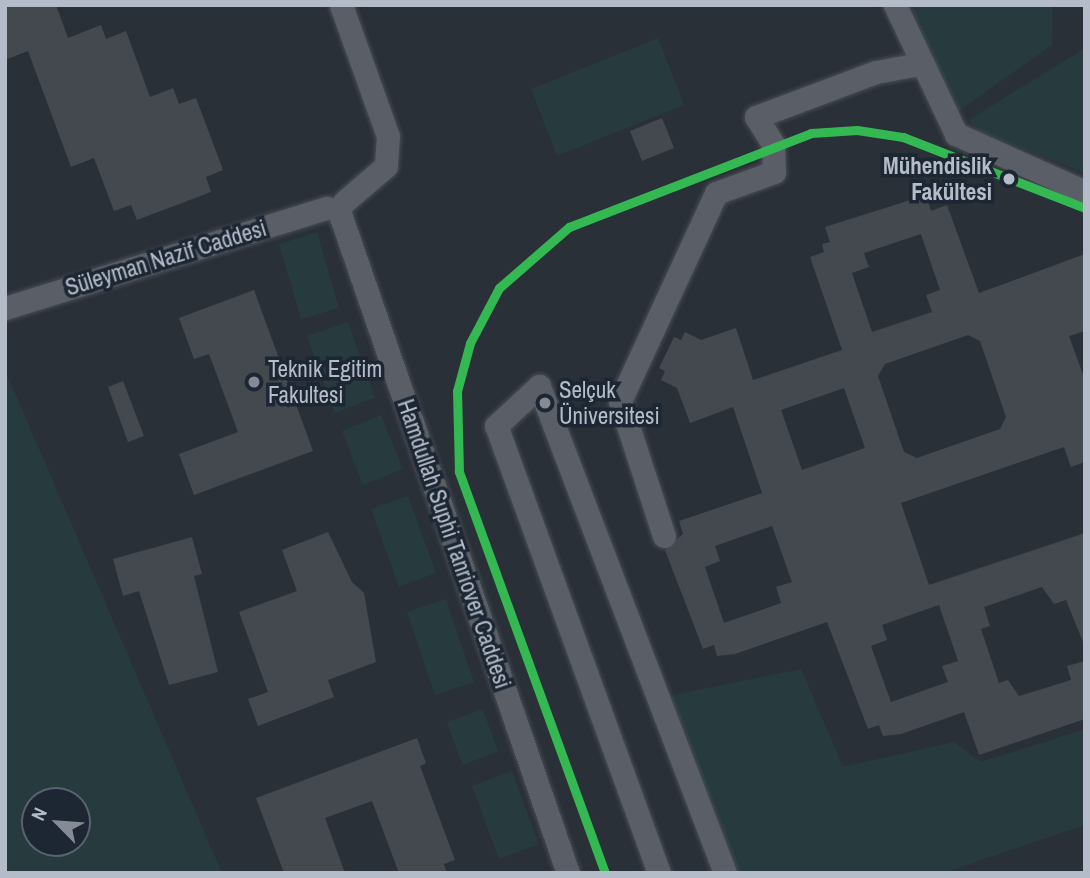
<!DOCTYPE html>
<html>
<head>
<meta charset="utf-8">
<style>
	body { margin:0 }
	#map { position:relative; width:1090px; height:878px; overflow:hidden; background:#2a3038; font-family:"Archivo Narrow",sans-serif }
	div>[style] { position:absolute }
	.green>* { inset:0; background:#273a3e }
	.building>* { inset:0; background:#444950 }
	.roads { filter:drop-shadow(0 0 2px #484c53) drop-shadow(0 0 2px #484c53) }
	.minor>* { height:23px; margin:-11.5px; padding:0 11.5px; transform-origin:11.5px; border-radius:11.5px; background:#5a5e66 }
	.tram-1>* { height:9px; margin:-4.5px; padding:0 4.5px; transform-origin:4.5px; border-radius:4.5px; background:#34b952 }
	.dots>* { width:19px; height:19px; translate:-50% -50%; box-sizing:border-box; border:4px solid #1d2633; border-radius:50% }
	span { translate:-50% -50%; white-space:nowrap; text-align:center; line-height:1.15; -webkit-text-stroke:7px #1d2633; paint-order:stroke }
	.stop-label { font-size:23px; color:#b4bcc9; font-weight:700 }
	.right { translate:-100% -50%; text-align:right }
	.street-label { font-size:23px; color:#b4bcc9 }
	.poi-label { font-size:23px; color:#b4bcc9 }
	.left { translate:0 -50%; text-align:left }
	.frame { position:absolute; inset:0; border:7px solid #b4bcc9; pointer-events:none }
	.north { position:absolute; left:21px; top:787px; width:70px; height:70px; box-sizing:border-box; background:#1d2633; border:2px solid #59626f; border-radius:50%; rotate:295deg; font-size:19px; font-weight:700; line-height:28px; text-align:center; color:#b4bcc9 }
	.north::after { content:''; display:block; margin:auto; width:24px; height:32px; background:#848b96; clip-path:polygon(50% 0,100% 100%,50% 72%,0 100%) }
</style>
</head>
<body>
<div id="map">
	<div class="green">
		<i style="clip-path:polygon(910px 5px,1053px 5px,1052px 45px,956px 113px)"></i>
		<i style="clip-path:polygon(658px 38px,684px 105px,557px 156px,531px 89px)"></i>
		<i style="clip-path:polygon(1085px 48px,1085px 173px,980px 132px,969px 120px)"></i>
		<i style="clip-path:polygon(317px 232px,339px 308px,301px 319px,279px 244px)"></i>
		<i style="clip-path:polygon(348px 322px,375px 398px,334px 413px,307px 336px)"></i>
		<i style="clip-path:polygon(evenodd,5px 370px,222px 873px,5px 873px,5px 370px,35px 801px,77px 801px,77px 843px,35px 843px,35px 801px)"></i>
		<i style="clip-path:polygon(381px 415px,403px 469px,363px 485px,342px 431px)"></i>
		<i style="clip-path:polygon(408px 496px,436px 573px,399px 587px,371px 509px)"></i>
		<i style="clip-path:polygon(446px 599px,474px 682px,435px 695px,407px 612px)"></i>
		<i style="clip-path:polygon(801px 669px,843px 767px,954px 742px,981px 762px,1085px 729px,1085px 825px,943px 873px,737px 873px,669px 696px)"></i>
		<i style="clip-path:polygon(483px 709px,498px 752px,462px 765px,447px 722px)"></i>
		<i style="clip-path:polygon(512px 771px,539px 844px,499px 859px,472px 786px)"></i>
	</div>
	<div class="building">
		<i style="clip-path:polygon(5px 5px,56px 5px,68px 38px,101px 25px,106px 39px,126px 31px,150px 97px,173px 88px,179px 104px,196px 98px,223px 170px,206px 177px,211px 192px,137px 220px,131px 205px,114px 211px,94px 158px,71px 167px,28px 51px,5px 60px)"></i>
		<i style="clip-path:polygon(662px 118px,674px 148px,642px 161px,630px 131px)"></i>
		<i style="clip-path:polygon(evenodd,926px 195px,931px 211px,947px 205px,979px 293px,1085px 254px,1085px 331px,1069px 336px,1085px 380px,1085px 462px,1071px 467px,1064px 447px,901px 503px,929px 585px,1085px 533px,1085px 647px,1066px 600px,1054px 604px,1042px 587px,984px 607px,990px 626px,981px 629px,999px 683px,1008px 680px,1019px 696px,1071px 680px,1067px 666px,1085px 661px,1085px 719px,979px 755px,964px 712px,901px 734px,883px 736px,879px 725px,868px 729px,827px 622px,735px 654px,717px 656px,714px 645px,703px 649px,665px 550px,683px 534px,679px 521px,762px 493px,733px 407px,690px 423px,677px 388px,661px 380px,665px 371px,659px 368px,674px 337px,681px 340px,685px 332px,701px 340px,736px 328px,753px 380px,842px 350px,810px 257px,824px 252px,822px 244px,830px 242px,825px 227px,926px 195px,921px 234px,940px 290px,926px 295px,932px 312px,872px 332px,852px 273px,869px 267px,864px 253px,921px 234px,926px 195px,968px 335px,980px 341px,1006px 417px,1000px 429px,917px 458px,904px 452px,878px 376px,885px 364px,968px 335px,926px 195px,844px 388px,865px 448px,802px 470px,781px 410px,844px 388px,926px 195px,772px 526px,792px 582px,776px 587px,781px 603px,724px 623px,705px 567px,720px 561px,715px 546px,772px 526px,926px 195px,939px 605px,958px 661px,942px 666px,948px 682px,891px 702px,871px 646px,887px 640px,882px 625px,939px 605px)"></i>
		<i style="clip-path:polygon(254px 290px,313px 451px,194px 495px,179px 454px,238px 432px,209px 354px,194px 359px,179px 318px)"></i>
		<i style="clip-path:polygon(123px 381px,144px 436px,128px 442px,108px 387px)"></i>
		<i style="clip-path:polygon(328px 532px,352px 582px,364px 593px,376px 662px,328px 680px,334px 697px,258px 726px,248px 699px,268px 692px,239px 612px,297px 591px,282px 550px)"></i>
		<i style="clip-path:polygon(192px 537px,202px 574px,194px 576px,218px 672px,169px 685px,139px 591px,123px 596px,113px 559px)"></i>
		<i style="clip-path:polygon(417px 738px,426px 763px,420px 766px,455px 860px,444px 864px,447px 873px,399px 873px,372px 801px,325px 818px,345px 873px,284px 873px,256px 798px)"></i>
	</div>
	<div class="roads">
		<div class="minor">
			<i style="left:341px;top:5px;width:139px;rotate:70.3deg"></i>
			<i style="left:388px;top:136px;width:30px;rotate:94deg"></i>
			<i style="left:386px;top:166px;width:55px;rotate:139.4deg"></i>
			<i style="left:895px;top:5px;width:143px;rotate:64.7deg"></i>
			<i style="left:956px;top:134px;width:141px;rotate:24.2deg"></i>
			<i style="left:340px;top:214px;width:697px;rotate:70.92deg"></i>
			<i style="left:5px;top:308px;width:337px;rotate:-17.3deg"></i>
			<i style="left:664px;top:536px;width:142px;rotate:-108.1deg"></i>
			<i style="left:620px;top:401px;width:229px;rotate:-65.2deg"></i>
			<i style="left:716px;top:193px;width:62px;rotate:-19.9deg"></i>
			<i style="left:774px;top:172px;width:28px;rotate:-92deg"></i>
			<i style="left:773px;top:144px;width:32px;rotate:-122deg"></i>
			<i style="left:756px;top:117px;width:128px;rotate:-20.6deg"></i>
			<i style="left:876px;top:72px;width:44px;rotate:-10.5deg"></i>
			<i style="left:659px;top:873px;width:476px;rotate:-110deg"></i>
			<i style="left:496px;top:426px;width:59px;rotate:-42.9deg"></i>
			<i style="left:539px;top:386px;width:521px;rotate:69.1deg"></i>
		</div>
	</div>
	<div class="tram-1">
		<i style="left:605px;top:873px;width:427px;rotate:-110deg"></i>
		<i style="left:459px;top:472px;width:81px;rotate:-91.4deg"></i>
		<i style="left:457px;top:391px;width:50px;rotate:-74.8deg"></i>
		<i style="left:470px;top:343px;width:62px;rotate:-62.2deg"></i>
		<i style="left:499px;top:288px;width:93px;rotate:-41.1deg"></i>
		<i style="left:569px;top:227px;width:260px;rotate:-21.2deg"></i>
		<i style="left:811px;top:133px;width:46px;rotate:-3.7deg"></i>
		<i style="left:857px;top:130px;width:47px;rotate:8.7deg"></i>
		<i style="left:903px;top:137px;width:195px;rotate:21.3deg"></i>
	</div>
	<div class="dots">
		<i style="left:1009px;top:179px;background:#b4bcc9"></i>
		<i style="left:254px;top:382px;background:#848b96"></i>
		<i style="left:545px;top:403px;background:#848b96"></i>
	</div>
	<div class="stop-label">
		<span class="right" style="left:992px;top:179px">Mühendislik<br>Fakültesi</span>
	</div>
	<div class="street-label">
		<span style="left:166px;top:258px;rotate:-17deg">Süleyman Nazif Caddesi</span>
		<span style="left:454px;top:544px;rotate:71deg">Hamdullah Suphi Tanriover Caddesi</span>
	</div>
	<div class="poi-label">
		<span class="left" style="left:268px;top:382px">Teknik Egitim<br>Fakultesi</span>
		<span class="left" style="left:559px;top:403px">Selçuk<br>Üniversitesi</span>
	</div>
	<div class="frame"></div>
	<div class="north">N</div>
</div>
</body>
</html>
